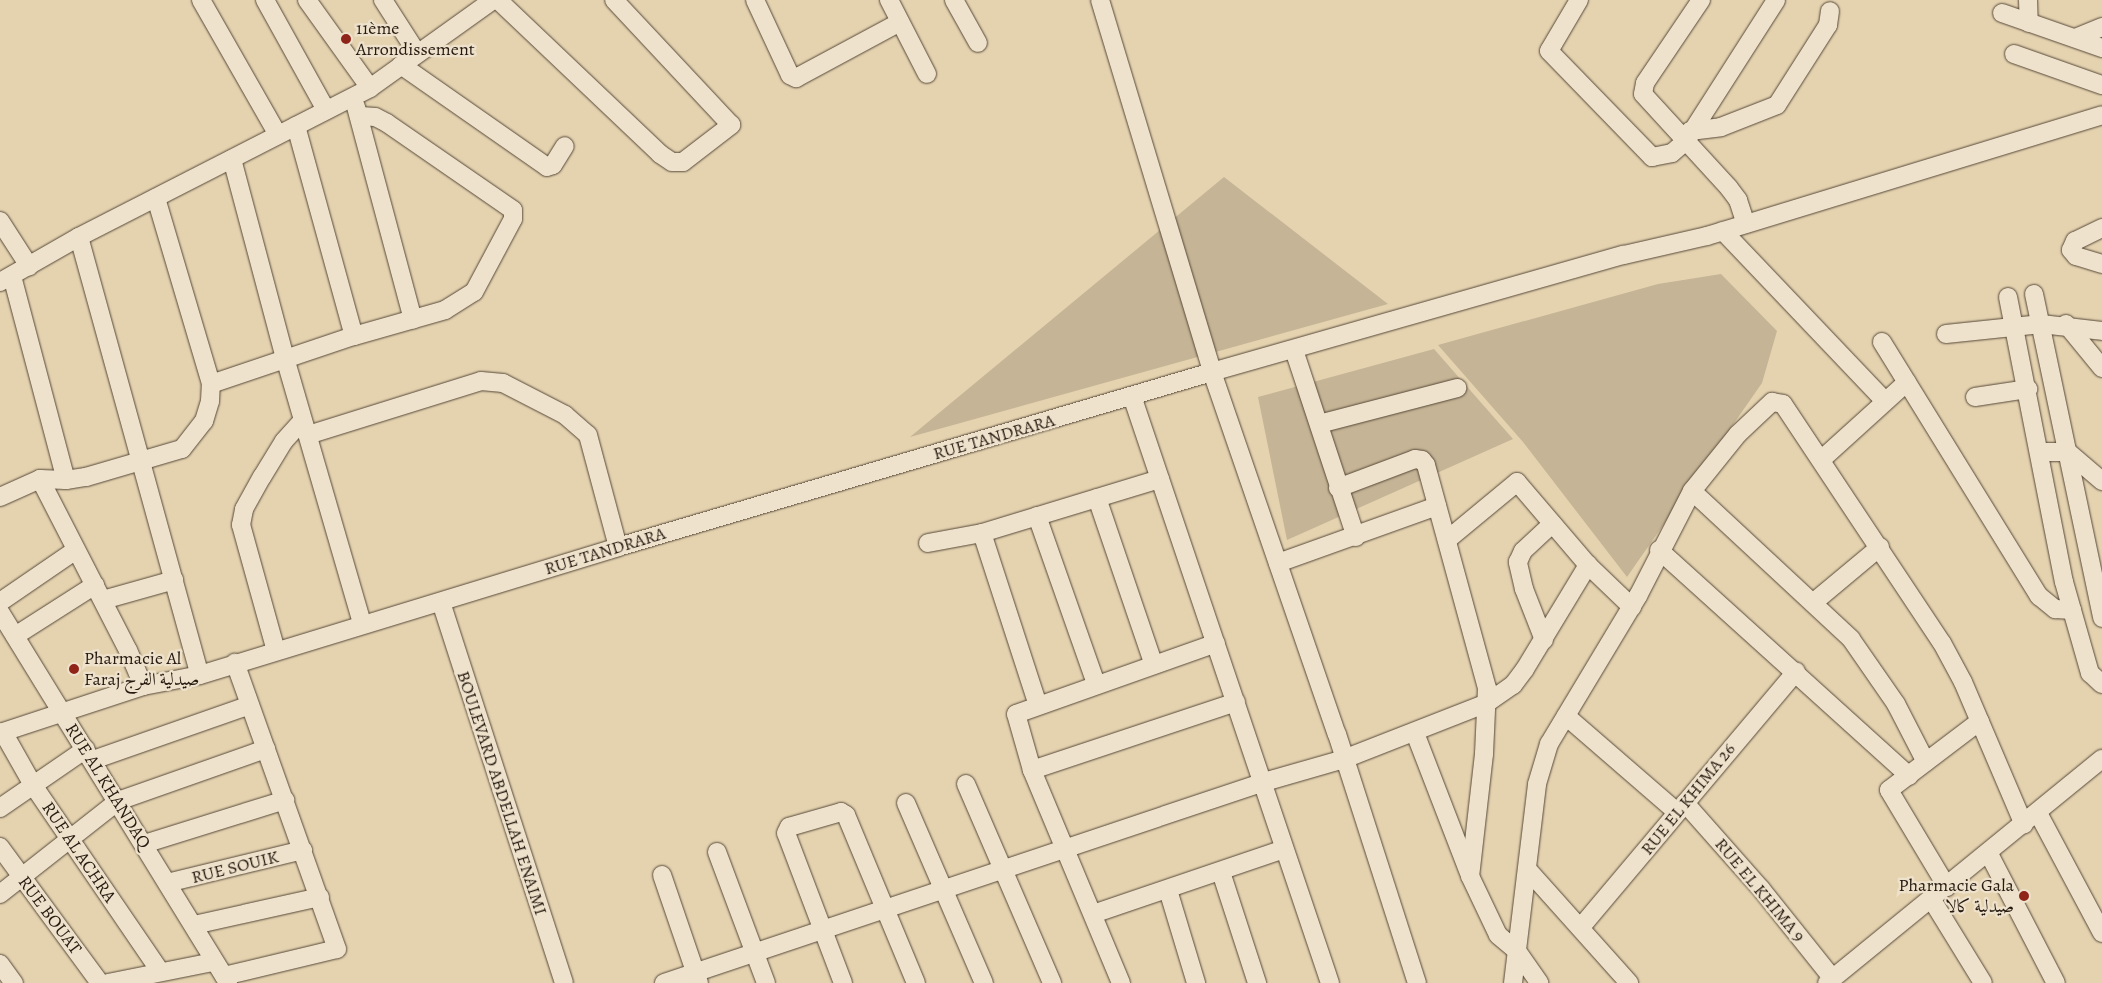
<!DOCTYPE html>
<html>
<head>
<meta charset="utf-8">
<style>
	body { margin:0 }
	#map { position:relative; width:2102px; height:983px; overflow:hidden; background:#e5d3b0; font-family:Alegreya,Amiri,serif }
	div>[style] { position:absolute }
	.green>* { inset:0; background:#c5b495 }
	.roads { filter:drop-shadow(0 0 1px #564838) drop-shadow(0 0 1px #564838) }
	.minor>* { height:18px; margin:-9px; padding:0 9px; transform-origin:9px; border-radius:9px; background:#eee2cc }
	.dots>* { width:14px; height:14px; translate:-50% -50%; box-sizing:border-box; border:2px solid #eee2cc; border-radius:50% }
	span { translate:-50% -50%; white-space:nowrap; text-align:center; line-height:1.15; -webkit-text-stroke:4.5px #eee2cc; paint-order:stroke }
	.poi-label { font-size:18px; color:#261a10 }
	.left { translate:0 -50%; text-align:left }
	.right { translate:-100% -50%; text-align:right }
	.street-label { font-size:18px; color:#261a10 }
</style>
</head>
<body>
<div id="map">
	<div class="green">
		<i style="clip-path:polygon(1224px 177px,1388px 304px,910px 437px)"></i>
		<i style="clip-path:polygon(1721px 274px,1777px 331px,1762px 383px,1627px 577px,1523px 442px,1438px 345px,1658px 284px)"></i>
		<i style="clip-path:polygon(1434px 349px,1513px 439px,1287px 540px,1258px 397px)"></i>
	</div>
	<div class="roads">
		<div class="minor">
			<i style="left:201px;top:0;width:155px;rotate:60.3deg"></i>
			<i style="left:265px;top:0;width:126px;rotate:61deg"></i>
			<i style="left:307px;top:0;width:108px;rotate:54.4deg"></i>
			<i style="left:383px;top:0;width:63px;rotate:57.3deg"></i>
			<i style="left:498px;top:0;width:224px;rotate:43.5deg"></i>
			<i style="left:660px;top:154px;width:14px;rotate:34deg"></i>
			<i style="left:672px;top:162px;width:11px"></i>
			<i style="left:683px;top:162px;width:61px;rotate:-37.6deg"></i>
			<i style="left:731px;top:125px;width:171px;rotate:-133.1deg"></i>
			<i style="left:755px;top:0;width:83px;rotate:65deg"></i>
			<i style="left:790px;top:75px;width:7px;rotate:27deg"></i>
			<i style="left:796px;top:78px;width:118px;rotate:-28.3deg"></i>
			<i style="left:889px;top:0;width:83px;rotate:62.8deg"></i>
			<i style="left:954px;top:0;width:49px;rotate:60.8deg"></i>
			<i style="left:1100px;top:0;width:388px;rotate:73.2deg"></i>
			<i style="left:1212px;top:372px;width:383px;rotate:71deg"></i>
			<i style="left:1337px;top:734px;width:262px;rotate:72.2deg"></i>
			<i style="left:1579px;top:0;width:59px;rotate:120.5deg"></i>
			<i style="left:1549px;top:51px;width:148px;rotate:45.8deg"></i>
			<i style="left:1652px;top:157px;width:20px;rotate:-11deg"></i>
			<i style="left:1672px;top:153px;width:18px;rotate:-41deg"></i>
			<i style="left:1686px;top:141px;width:167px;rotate:-57.4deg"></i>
			<i style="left:1701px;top:0;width:100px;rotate:124deg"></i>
			<i style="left:1645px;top:83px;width:11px;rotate:100deg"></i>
			<i style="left:1643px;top:94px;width:127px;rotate:47.5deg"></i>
			<i style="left:1729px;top:188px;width:15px;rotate:53deg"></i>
			<i style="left:1738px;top:200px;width:25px;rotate:72deg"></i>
			<i style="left:2028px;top:0;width:23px;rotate:88deg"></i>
			<i style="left:2002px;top:13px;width:106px;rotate:19.3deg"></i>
			<i style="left:2075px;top:38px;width:29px;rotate:-22deg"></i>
			<i style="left:2014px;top:54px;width:93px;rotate:19.4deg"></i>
			<i style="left:401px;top:65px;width:178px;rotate:34.9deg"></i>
			<i style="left:547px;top:167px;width:6px;rotate:-18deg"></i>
			<i style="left:553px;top:165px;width:22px;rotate:-58deg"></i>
			<i style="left:356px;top:107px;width:220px;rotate:75deg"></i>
			<i style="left:296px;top:126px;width:218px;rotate:74.6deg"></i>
			<i style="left:1690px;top:131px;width:31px;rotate:-7deg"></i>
			<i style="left:1721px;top:127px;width:60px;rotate:-21.4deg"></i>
			<i style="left:1777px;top:105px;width:95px;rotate:-57.5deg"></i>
			<i style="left:1828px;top:25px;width:14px;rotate:-82deg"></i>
			<i style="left:232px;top:159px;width:206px;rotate:75.1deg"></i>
			<i style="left:285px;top:358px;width:276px;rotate:73.8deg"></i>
			<i style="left:156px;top:198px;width:194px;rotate:73.5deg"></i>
			<i style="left:0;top:221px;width:54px;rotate:57.2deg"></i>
			<i style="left:2102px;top:228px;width:30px;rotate:154deg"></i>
			<i style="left:2075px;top:241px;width:10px;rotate:114deg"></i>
			<i style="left:2071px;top:250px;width:8px;rotate:50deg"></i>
			<i style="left:2076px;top:256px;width:27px;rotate:17deg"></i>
			<i style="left:1723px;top:231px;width:235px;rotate:46.4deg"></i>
			<i style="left:79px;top:237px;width:454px;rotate:74.6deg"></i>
			<i style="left:12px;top:276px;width:211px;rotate:75.2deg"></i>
			<i style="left:0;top:282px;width:91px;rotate:-29.7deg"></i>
			<i style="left:79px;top:237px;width:327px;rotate:-27.1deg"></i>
			<i style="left:370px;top:88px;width:151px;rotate:-35.6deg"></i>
			<i style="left:2034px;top:294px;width:331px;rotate:78.1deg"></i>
			<i style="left:2008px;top:297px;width:290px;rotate:78.9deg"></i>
			<i style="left:2064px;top:582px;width:95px;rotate:74.1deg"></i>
			<i style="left:2090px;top:673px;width:16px;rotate:43deg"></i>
			<i style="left:2066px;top:324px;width:57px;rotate:50.7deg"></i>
			<i style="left:1946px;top:334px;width:96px;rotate:-6deg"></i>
			<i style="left:2041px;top:324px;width:61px;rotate:6.5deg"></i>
			<i style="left:1882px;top:342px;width:299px;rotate:58.3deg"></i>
			<i style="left:2039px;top:596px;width:21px;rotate:39deg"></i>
			<i style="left:2055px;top:609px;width:17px;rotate:3deg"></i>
			<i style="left:1294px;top:350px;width:197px;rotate:71.7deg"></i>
			<i style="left:1132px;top:396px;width:619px;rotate:71.36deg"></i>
			<i style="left:1975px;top:397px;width:54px;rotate:-8.6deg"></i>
			<i style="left:1319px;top:424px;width:143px;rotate:-14.6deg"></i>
			<i style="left:308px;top:435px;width:181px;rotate:-17.3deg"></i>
			<i style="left:481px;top:381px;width:22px;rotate:5deg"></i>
			<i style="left:503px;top:383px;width:70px;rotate:27.3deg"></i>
			<i style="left:565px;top:415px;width:30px;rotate:41deg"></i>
			<i style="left:588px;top:435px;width:116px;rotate:75deg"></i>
			<i style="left:2040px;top:452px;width:28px"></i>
			<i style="left:2068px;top:452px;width:45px;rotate:40.5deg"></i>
			<i style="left:1821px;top:460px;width:116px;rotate:-42.2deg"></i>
			<i style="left:40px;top:479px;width:192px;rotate:62.8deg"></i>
			<i style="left:128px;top:650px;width:39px;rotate:67deg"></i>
			<i style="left:1338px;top:488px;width:82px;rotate:-20.6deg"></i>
			<i style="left:1415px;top:459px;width:7px;rotate:8deg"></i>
			<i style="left:1422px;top:460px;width:6px;rotate:51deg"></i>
			<i style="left:1426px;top:465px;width:231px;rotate:74.7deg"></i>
			<i style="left:1487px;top:688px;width:66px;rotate:92.6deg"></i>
			<i style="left:1484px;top:754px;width:123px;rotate:96.5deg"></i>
			<i style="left:1470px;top:876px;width:65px;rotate:64.6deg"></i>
			<i style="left:1498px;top:935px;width:25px;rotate:40deg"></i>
			<i style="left:1517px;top:951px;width:39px;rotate:55deg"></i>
			<i style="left:1692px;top:491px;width:217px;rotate:42.9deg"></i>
			<i style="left:1851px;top:639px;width:79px;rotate:55.3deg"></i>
			<i style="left:1896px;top:704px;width:65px;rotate:62.7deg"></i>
			<i style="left:0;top:497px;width:44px;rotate:-24.2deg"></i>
			<i style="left:40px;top:479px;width:26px;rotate:2deg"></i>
			<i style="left:66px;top:480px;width:20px;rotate:-9deg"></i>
			<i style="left:86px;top:477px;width:100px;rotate:-16.3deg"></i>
			<i style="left:182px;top:449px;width:36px;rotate:-52deg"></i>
			<i style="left:204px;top:421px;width:21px;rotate:-73deg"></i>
			<i style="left:210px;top:401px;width:17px;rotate:-87deg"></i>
			<i style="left:211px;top:384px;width:151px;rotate:-18.6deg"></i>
			<i style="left:354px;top:336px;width:95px;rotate:-15.9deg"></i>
			<i style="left:445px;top:310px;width:34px;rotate:-32deg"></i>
			<i style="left:474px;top:292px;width:83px;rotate:-61.9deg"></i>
			<i style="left:513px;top:219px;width:9px;rotate:-90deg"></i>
			<i style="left:513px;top:210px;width:153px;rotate:-145.4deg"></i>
			<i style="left:387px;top:123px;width:13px;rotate:-153deg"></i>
			<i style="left:375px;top:117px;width:14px;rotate:-176deg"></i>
			<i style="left:1097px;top:498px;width:176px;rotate:71.2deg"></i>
			<i style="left:1037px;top:516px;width:178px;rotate:70.6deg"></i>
			<i style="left:982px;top:533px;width:181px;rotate:72deg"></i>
			<i style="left:1447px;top:540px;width:91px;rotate:-39.6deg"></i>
			<i style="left:1517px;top:482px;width:109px;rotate:49.5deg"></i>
			<i style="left:1588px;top:565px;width:61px;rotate:43.7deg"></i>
			<i style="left:928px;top:543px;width:55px;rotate:-10.5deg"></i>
			<i style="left:982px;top:533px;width:186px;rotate:-16.9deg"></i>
			<i style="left:1659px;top:550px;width:337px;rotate:42.1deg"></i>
			<i style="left:1278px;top:563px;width:169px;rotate:-19.7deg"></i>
			<i style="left:103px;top:600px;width:74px;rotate:-15.7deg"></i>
			<i style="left:0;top:602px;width:92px;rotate:-34.4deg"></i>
			<i style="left:441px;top:602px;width:400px;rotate:72.1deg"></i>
			<i style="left:1814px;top:602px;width:86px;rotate:-39.8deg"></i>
			<i style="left:0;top:612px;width:435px;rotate:58.4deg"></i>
			<i style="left:15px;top:636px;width:95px;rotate:-32.5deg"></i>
			<i style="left:1544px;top:640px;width:55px;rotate:-111.4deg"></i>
			<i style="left:1524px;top:589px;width:28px;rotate:-103deg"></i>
			<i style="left:1518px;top:562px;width:12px;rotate:-66deg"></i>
			<i style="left:1523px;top:551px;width:40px;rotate:-43deg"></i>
			<i style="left:276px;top:651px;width:131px;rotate:-105.5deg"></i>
			<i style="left:241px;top:525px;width:16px;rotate:-79deg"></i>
			<i style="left:244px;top:509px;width:37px;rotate:-61deg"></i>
			<i style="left:262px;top:477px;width:42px;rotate:-58.6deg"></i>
			<i style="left:284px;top:441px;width:28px;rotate:-48deg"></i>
			<i style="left:1566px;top:716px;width:147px;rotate:40.9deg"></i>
			<i style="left:3px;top:732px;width:61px;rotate:60.5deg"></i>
			<i style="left:33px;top:785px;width:224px;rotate:55.7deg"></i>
			<i style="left:0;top:733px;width:151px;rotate:-18.2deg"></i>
			<i style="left:143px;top:686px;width:58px;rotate:-10.9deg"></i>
			<i style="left:200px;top:675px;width:437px;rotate:-17deg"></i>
			<i style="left:618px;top:547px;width:619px;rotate:-16.42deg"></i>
			<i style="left:1212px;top:372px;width:428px;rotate:-15.9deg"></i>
			<i style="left:1624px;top:255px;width:85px;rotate:-12.9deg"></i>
			<i style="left:1707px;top:236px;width:413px;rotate:-17deg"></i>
			<i style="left:1415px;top:733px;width:150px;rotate:68.9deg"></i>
			<i style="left:93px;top:760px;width:166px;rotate:-19.3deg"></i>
			<i style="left:1032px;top:770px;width:215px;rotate:-18.4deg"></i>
			<i style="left:966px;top:784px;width:217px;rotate:66.6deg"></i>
			<i style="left:906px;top:803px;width:196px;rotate:66.6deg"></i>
			<i style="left:1685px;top:803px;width:115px;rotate:48.5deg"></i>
			<i style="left:1761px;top:889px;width:115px;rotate:51.3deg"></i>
			<i style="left:0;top:808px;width:104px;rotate:-34.5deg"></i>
			<i style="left:2038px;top:813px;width:136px;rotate:61.9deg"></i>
			<i style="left:144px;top:844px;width:148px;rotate:-17.3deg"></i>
			<i style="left:0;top:847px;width:169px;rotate:53.7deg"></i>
			<i style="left:717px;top:852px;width:140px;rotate:69.5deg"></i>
			<i style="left:1989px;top:854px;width:145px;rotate:62.6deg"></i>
			<i style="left:1528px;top:870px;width:152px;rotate:48.2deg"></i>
			<i style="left:1221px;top:872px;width:117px;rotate:72deg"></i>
			<i style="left:662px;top:875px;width:114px;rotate:71.1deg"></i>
			<i style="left:167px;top:883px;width:140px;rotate:-13.6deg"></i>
			<i style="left:1947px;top:887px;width:113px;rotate:-120.9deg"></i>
			<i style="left:1889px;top:790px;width:114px;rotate:-37.2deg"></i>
			<i style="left:1168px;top:890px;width:97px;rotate:73.2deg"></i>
			<i style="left:0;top:894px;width:150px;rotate:-38.2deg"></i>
			<i style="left:118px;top:801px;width:157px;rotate:-19.4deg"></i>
			<i style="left:1932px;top:900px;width:97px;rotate:58.4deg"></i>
			<i style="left:1093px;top:914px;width:202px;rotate:-18.8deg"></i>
			<i style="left:194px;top:925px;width:129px;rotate:-12.5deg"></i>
			<i style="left:1581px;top:927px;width:334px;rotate:-49.9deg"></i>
			<i style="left:0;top:964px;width:24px;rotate:54deg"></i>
			<i style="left:224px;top:976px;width:116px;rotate:-13.4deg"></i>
			<i style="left:337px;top:949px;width:304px;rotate:-109.6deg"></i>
			<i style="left:108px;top:983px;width:107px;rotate:-11.3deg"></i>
			<i style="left:664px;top:983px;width:633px;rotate:-18.52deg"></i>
			<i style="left:1264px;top:782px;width:83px;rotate:-16deg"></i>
			<i style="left:1344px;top:759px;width:154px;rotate:-21.4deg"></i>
			<i style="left:1487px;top:703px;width:32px;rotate:-35deg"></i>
			<i style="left:1513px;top:685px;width:20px;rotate:-53deg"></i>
			<i style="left:1525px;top:669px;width:122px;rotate:-58.8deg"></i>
			<i style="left:843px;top:983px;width:160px;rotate:-110.8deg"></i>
			<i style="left:786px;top:833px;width:7px;rotate:-63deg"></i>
			<i style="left:789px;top:827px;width:54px;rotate:-16.1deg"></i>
			<i style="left:841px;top:812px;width:6px;rotate:31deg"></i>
			<i style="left:846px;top:815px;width:182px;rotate:67.4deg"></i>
			<i style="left:1121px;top:983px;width:231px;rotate:-112.7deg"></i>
			<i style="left:1032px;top:770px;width:58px;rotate:-105.9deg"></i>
			<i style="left:1016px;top:714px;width:212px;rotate:-19.5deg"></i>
			<i style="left:1513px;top:983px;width:200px;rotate:-83.1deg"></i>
			<i style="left:1537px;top:784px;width:42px;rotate:-73.3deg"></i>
			<i style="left:1549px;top:744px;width:173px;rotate:-59deg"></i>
			<i style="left:1638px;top:596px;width:118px;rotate:-62.8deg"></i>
			<i style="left:1692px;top:491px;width:73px;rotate:-51.1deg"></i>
			<i style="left:1738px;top:434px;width:47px;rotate:-43.3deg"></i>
			<i style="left:1772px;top:402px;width:11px;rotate:10deg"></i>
			<i style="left:1783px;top:404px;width:287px;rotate:56.4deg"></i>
			<i style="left:1942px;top:643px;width:44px;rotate:61.7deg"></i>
			<i style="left:1963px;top:682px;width:155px;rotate:66.9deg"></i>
			<i style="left:1827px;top:983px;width:355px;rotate:-39.2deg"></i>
		</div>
	</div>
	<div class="dots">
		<i style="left:346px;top:39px;background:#8f2418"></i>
		<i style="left:74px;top:669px;background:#8f2418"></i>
		<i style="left:2024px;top:896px;background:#8f2418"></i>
	</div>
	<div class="poi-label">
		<span class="left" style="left:356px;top:39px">11ème<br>Arrondissement</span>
		<span class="left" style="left:84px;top:669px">Pharmacie Al<br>Faraj صيدلية الفرج</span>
		<span class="right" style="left:2014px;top:896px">Pharmacie Gala<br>صيدلية كالا</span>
	</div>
	<div class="street-label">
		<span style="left:994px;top:437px;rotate:-16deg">RUE TANDRARA</span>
		<span style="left:605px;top:551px;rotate:-17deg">RUE TANDRARA</span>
		<span style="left:108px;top:786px;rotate:58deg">RUE AL KHANDAQ</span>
		<span style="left:502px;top:793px;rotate:72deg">BOULEVARD ABDELLAH ENAIMI</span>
		<span style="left:1688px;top:799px;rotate:-51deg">RUE EL KHIMA 26</span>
		<span style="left:79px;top:852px;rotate:56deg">RUE AL ACHRA</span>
		<span style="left:235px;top:867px;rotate:-14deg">RUE SOUIK</span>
		<span style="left:1760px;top:890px;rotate:50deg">RUE EL KHIMA 9</span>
		<span style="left:50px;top:915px;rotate:53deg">RUE BOUAT</span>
	</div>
</div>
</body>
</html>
